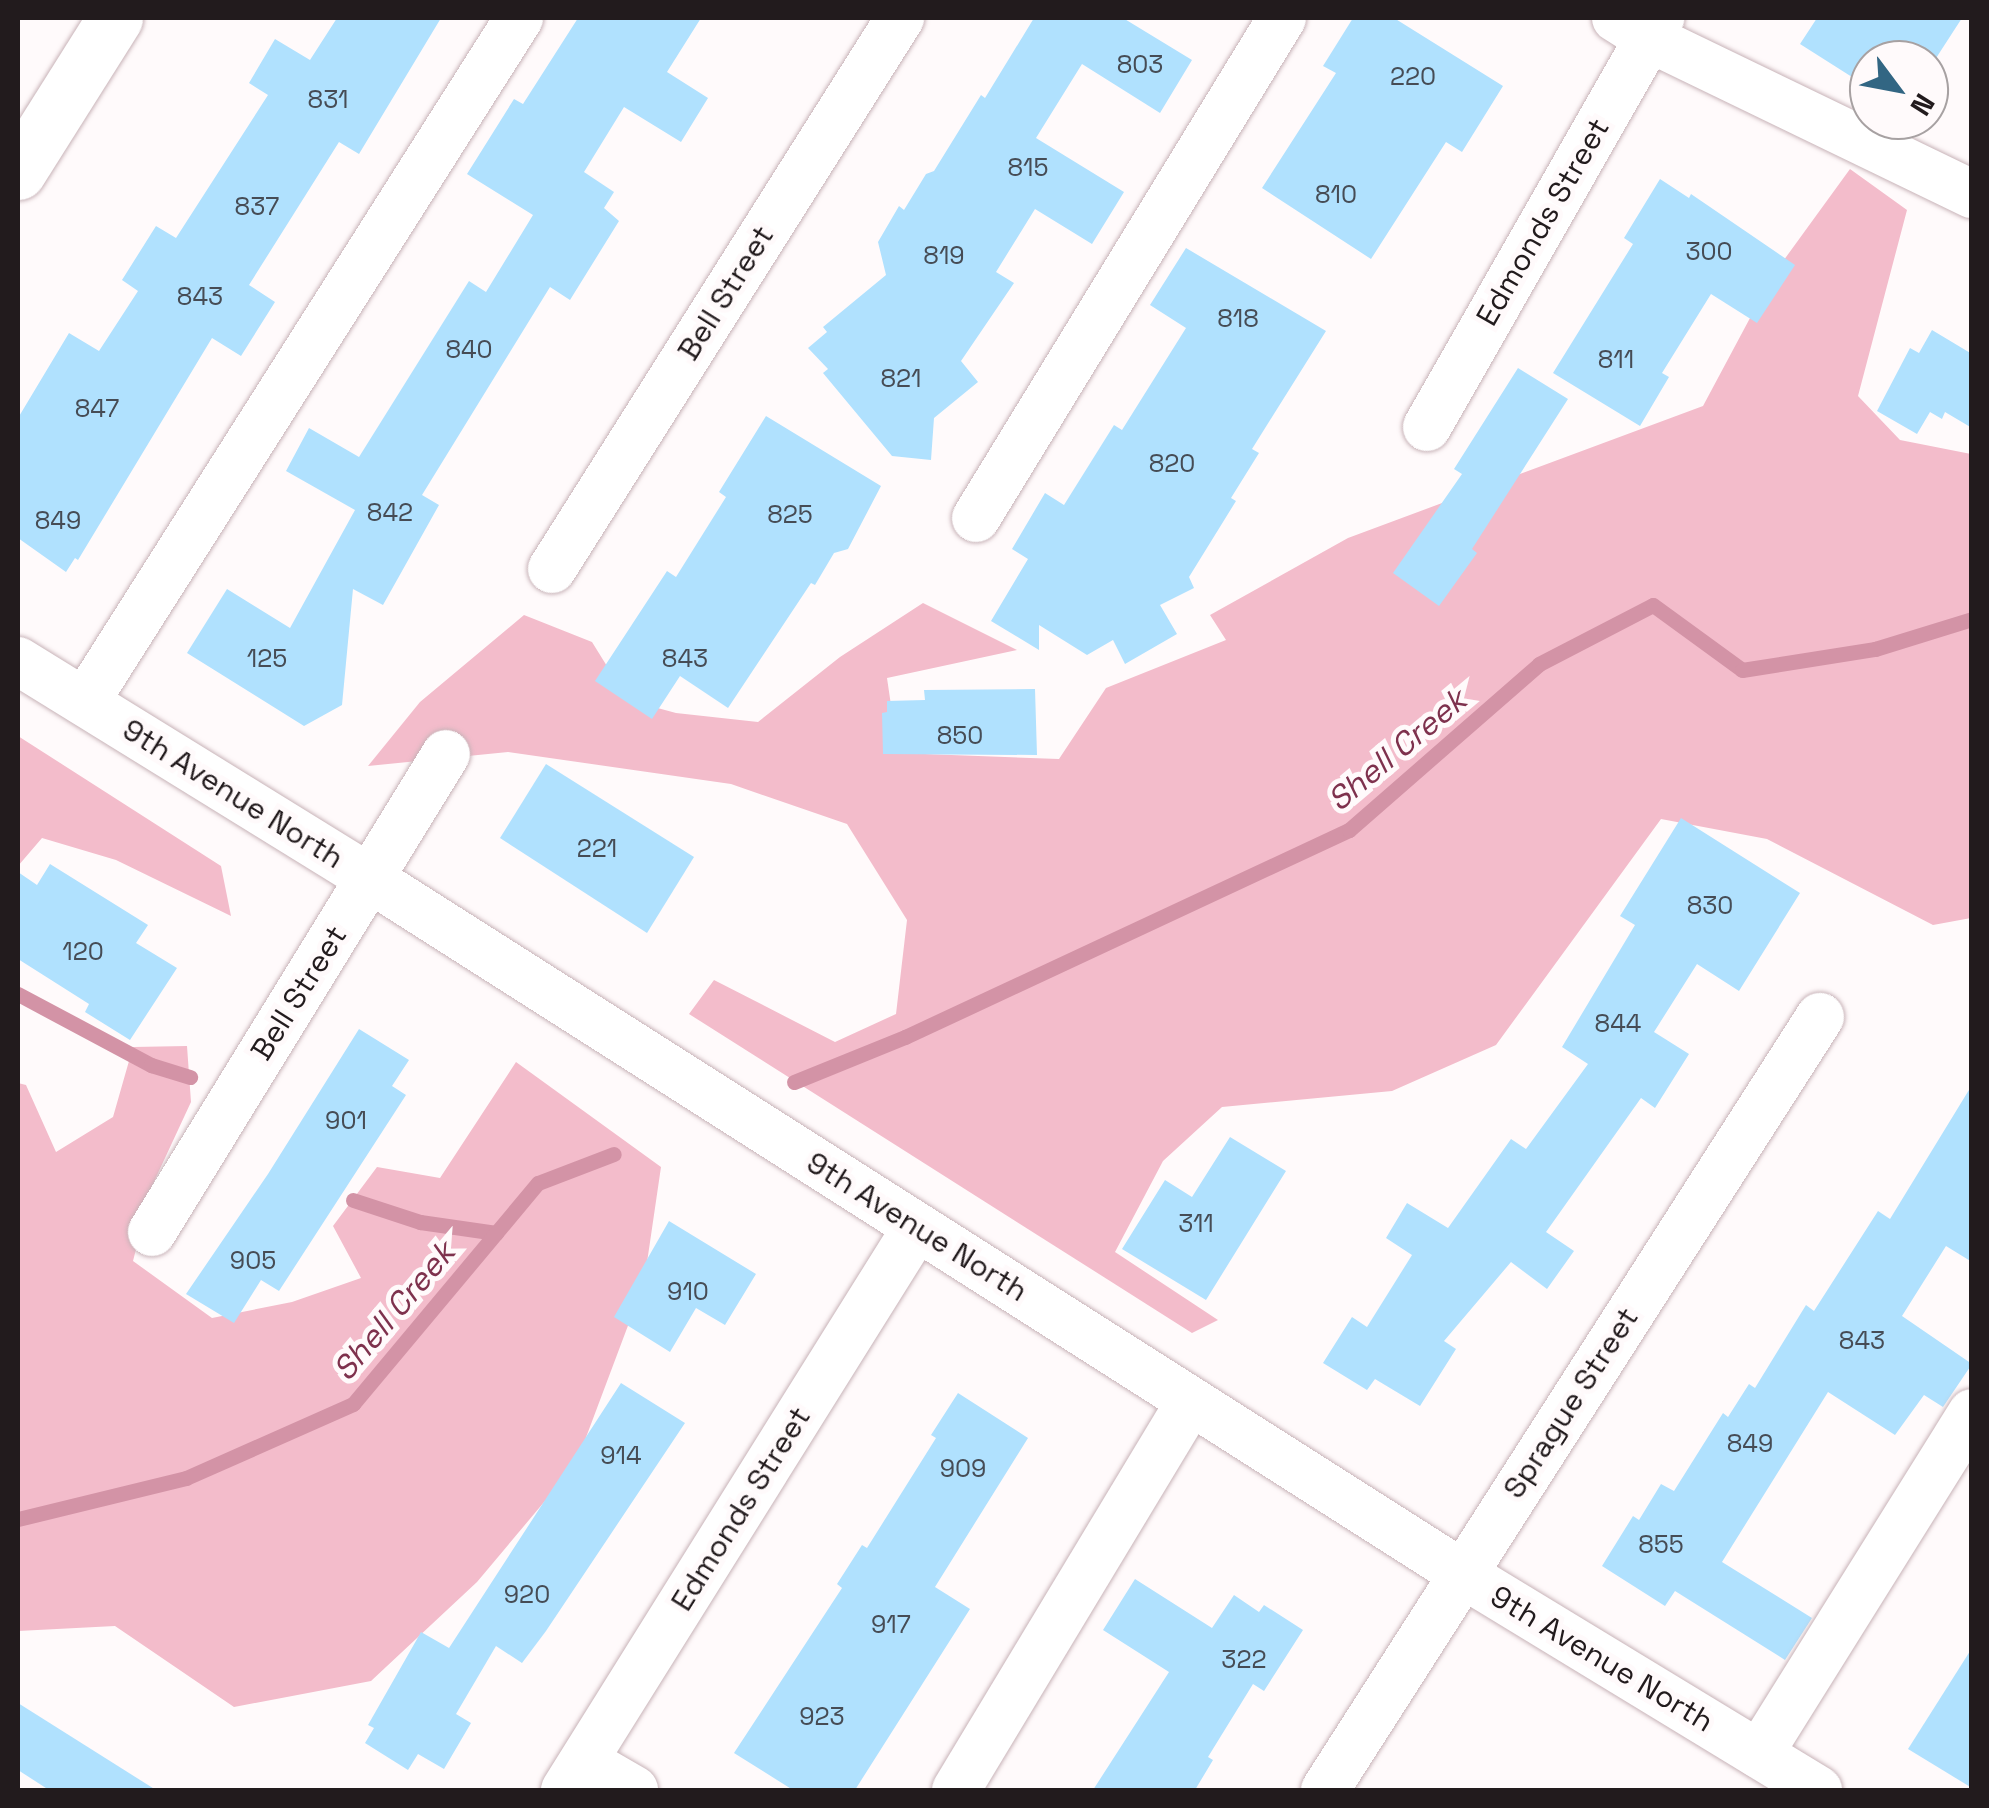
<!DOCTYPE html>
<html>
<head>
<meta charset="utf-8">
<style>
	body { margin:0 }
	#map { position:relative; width:1989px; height:1808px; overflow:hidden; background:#fffafb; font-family:"Space Grotesk",sans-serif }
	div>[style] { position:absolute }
	.green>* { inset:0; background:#f3bccb }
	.stream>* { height:15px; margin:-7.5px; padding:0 7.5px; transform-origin:7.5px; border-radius:7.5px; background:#d393a6 }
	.building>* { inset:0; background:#b0e1fe }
	.roads { filter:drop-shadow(0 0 2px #c8b3b8) drop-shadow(0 0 2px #c8b3b8) }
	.minor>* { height:48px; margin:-24px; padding:0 24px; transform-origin:24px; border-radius:24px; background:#fff }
	.major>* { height:55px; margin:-27.5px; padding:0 27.5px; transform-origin:27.5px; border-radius:27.5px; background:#fff }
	span { translate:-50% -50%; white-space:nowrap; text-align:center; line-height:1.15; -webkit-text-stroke:10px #fffafb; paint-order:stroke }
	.number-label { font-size:25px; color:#464c55 }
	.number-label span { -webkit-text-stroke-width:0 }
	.street-label { font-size:30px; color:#221b1d }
	.water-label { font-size:32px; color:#7e314d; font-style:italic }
	.frame { position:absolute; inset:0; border:20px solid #221b1d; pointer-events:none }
	.north { position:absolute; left:1849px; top:40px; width:100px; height:100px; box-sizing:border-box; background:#fffafb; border:2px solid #a7a1a2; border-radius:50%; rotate:122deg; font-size:28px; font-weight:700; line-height:40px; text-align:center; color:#221b1d }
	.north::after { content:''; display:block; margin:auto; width:35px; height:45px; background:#326683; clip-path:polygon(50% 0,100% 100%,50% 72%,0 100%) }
</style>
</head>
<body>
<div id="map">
	<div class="green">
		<i style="clip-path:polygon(1850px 169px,1907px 210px,1858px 396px,1900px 440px,1971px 454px,1971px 918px,1933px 925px,1767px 839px,1661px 819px,1496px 1045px,1392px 1091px,1222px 1107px,1163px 1161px,1115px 1252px,1218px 1320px,1192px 1333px,689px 1014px,714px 980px,835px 1042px,896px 1014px,907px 920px,847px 824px,731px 784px,508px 752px,368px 766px,420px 702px,524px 615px,592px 642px,628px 700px,676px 713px,758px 722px,840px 657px,923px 603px,1017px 650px,887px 678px,898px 753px,1059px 759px,1106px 688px,1226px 640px,1210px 615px,1348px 538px,1703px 406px,1773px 275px)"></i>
		<i style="clip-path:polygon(18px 736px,221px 866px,231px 916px,116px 860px,42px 838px,18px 866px)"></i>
		<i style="clip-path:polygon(187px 1046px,191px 1102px,152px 1186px,133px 1261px,212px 1318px,292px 1302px,361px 1278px,333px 1226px,377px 1167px,440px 1178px,516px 1062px,661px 1167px,644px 1283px,576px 1464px,477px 1582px,371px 1681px,234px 1707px,115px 1626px,18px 1631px,18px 1083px,26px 1085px,56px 1152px,113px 1117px,133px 1047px)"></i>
	</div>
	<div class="stream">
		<i style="left:18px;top:994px;width:151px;rotate:28.1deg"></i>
		<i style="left:151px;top:1065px;width:41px;rotate:17.1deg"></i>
		<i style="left:794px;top:1082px;width:120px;rotate:-22.1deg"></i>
		<i style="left:905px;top:1037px;width:490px;rotate:-25deg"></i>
		<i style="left:1349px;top:830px;width:252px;rotate:-41.1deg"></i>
		<i style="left:1539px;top:664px;width:128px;rotate:-27.4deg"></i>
		<i style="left:1653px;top:605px;width:110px;rotate:36.1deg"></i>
		<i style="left:1742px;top:670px;width:135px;rotate:-9deg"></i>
		<i style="left:1875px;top:649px;width:102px;rotate:-17.2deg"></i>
		<i style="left:353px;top:1200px;width:71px;rotate:18.2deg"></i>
		<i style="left:420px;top:1222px;width:77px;rotate:8.2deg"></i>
		<i style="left:18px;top:1519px;width:173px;rotate:-13.7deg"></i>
		<i style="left:186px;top:1478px;width:183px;rotate:-23.9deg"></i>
		<i style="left:353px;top:1404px;width:288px;rotate:-50.1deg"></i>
		<i style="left:538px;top:1183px;width:81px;rotate:-20.9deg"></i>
	</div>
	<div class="building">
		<i style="clip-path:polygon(337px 18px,441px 18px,359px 154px,339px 142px,249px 285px,275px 302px,241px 356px,212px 338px,78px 560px,75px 558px,66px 572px,18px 538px,18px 418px,69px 333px,99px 351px,138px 291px,122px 280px,156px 226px,176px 238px,268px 95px,249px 83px,275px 39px,310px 60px)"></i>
		<i style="clip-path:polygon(578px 18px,701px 18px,667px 72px,708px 98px,681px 142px,624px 107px,584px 172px,614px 192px,604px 208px,619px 221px,570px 300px,550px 287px,422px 495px,439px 505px,383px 605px,353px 589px,342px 705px,304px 726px,187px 653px,227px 589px,290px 628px,355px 510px,286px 471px,309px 428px,359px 457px,469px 281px,486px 292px,533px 215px,467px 174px,514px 99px,523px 104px)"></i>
		<i style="clip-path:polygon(1034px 18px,1123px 18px,1192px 60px,1160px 113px,1082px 64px,1036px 138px,1124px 192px,1092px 244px,1035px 209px,996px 272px,1014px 283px,961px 361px,978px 382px,934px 418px,931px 460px,892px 456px,823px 373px,828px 369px,808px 348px,827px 332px,823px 327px,886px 275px,878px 242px,899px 206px,904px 210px,926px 174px,934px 171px,981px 95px,985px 98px)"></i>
		<i style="clip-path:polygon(1353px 18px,1394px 18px,1503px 86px,1462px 152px,1446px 142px,1371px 259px,1262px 188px,1336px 73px,1323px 66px)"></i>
		<i style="clip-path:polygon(1817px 18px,1962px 18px,1929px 69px,1945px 79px,1929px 104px,1929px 60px,1869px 60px,1869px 77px,1856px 69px,1852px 77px,1800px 44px)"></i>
		<i style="clip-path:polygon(1660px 179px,1689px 198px,1691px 194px,1795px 265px,1757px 323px,1711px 294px,1662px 373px,1669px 377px,1640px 426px,1553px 373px,1633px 244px,1624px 238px)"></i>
		<i style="clip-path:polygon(1186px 248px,1326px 331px,1252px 449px,1259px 453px,1231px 498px,1236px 501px,1189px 577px,1194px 588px,1160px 605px,1177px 634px,1125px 664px,1113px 640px,1087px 655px,1039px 625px,1039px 650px,991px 621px,1028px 559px,1012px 549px,1045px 493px,1064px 505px,1114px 425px,1122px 430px,1186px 328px,1150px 305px)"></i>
		<i style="clip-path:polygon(1932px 330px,1972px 354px,1972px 428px,1945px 412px,1942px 419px,1930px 412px,1917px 434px,1877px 411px,1910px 348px,1919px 353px)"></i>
		<i style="clip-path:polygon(1518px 368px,1568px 399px,1472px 549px,1477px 553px,1439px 606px,1393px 573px,1462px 474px,1454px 469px)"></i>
		<i style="clip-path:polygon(766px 416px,881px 486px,848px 549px,834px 553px,815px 585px,811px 583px,728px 708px,680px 676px,652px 719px,595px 681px,667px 571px,676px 577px,726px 497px,719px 492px)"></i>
		<i style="clip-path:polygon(1035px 689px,1037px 755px,883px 754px,882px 713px,887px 712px,887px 701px,925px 700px,924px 690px)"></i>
		<i style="clip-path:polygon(546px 764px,694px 857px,647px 933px,500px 838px)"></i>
		<i style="clip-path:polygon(1681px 818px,1800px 893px,1739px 991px,1697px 964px,1654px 1032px,1689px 1054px,1655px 1108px,1641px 1098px,1546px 1232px,1574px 1251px,1547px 1289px,1511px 1262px,1444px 1341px,1456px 1349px,1420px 1406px,1375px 1379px,1367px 1390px,1323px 1363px,1352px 1317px,1367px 1327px,1412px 1255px,1386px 1238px,1407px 1203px,1448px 1228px,1511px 1139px,1526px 1149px,1588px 1064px,1562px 1047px,1635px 925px,1620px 916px)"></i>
		<i style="clip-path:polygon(50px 864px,148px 925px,136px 943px,177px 968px,130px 1040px,85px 1012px,89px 1004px,18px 959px,18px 872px,37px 885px)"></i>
		<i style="clip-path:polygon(359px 1029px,409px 1060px,392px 1086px,406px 1095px,279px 1291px,261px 1280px,234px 1323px,186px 1294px,268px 1174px)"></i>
		<i style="clip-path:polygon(1972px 1085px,1972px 1262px,1946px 1246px,1902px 1316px,1972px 1364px,1943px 1407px,1924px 1395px,1895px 1435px,1828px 1392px,1722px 1562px,1812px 1618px,1785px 1660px,1675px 1591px,1665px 1606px,1602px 1566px,1633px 1516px,1639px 1520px,1661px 1484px,1674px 1491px,1723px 1413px,1728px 1417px,1749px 1384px,1755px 1388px,1806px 1305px,1814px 1311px,1878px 1211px,1890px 1219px)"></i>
		<i style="clip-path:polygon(1230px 1137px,1286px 1171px,1206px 1300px,1122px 1249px,1165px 1180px,1192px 1197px)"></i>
		<i style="clip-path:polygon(669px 1221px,756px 1274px,725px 1325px,696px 1308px,670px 1352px,614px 1317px)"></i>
		<i style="clip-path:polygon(621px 1383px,685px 1423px,546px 1631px,522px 1663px,496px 1646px,456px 1714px,471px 1723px,444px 1769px,418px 1754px,408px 1770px,365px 1743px,374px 1728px,368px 1725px,421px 1632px,449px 1648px)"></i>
		<i style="clip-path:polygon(958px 1393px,1028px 1438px,935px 1587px,970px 1609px,855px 1790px,793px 1790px,734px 1753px,842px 1588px,837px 1584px,862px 1545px,867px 1548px,936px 1438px,931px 1435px)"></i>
		<i style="clip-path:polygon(1135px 1579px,1212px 1628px,1234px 1595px,1259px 1612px,1264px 1605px,1303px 1630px,1264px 1691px,1253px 1684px,1208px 1757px,1213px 1760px,1195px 1790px,1093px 1790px,1169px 1672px,1103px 1630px)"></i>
		<i style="clip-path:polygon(1972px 1648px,1972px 1788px,1908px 1749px)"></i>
		<i style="clip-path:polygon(18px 1703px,156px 1790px,49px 1790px,18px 1770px)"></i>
	</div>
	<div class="roads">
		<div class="minor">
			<i style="left:1616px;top:18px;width:36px;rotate:32deg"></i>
			<i style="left:1647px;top:37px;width:361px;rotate:25.8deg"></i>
			<i style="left:1427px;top:427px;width:471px;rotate:-60.3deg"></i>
			<i style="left:976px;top:518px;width:586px;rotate:-58.53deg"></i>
			<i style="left:552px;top:569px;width:652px;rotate:-57.72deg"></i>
			<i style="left:18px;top:661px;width:413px;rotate:31.7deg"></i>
			<i style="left:369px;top:878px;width:1294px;rotate:32.47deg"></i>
			<i style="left:1461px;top:1573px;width:418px;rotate:31.3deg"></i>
			<i style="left:85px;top:702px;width:810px;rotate:-57.6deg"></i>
			<i style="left:152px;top:1232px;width:561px;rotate:-58.41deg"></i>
			<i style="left:1759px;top:1754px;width:402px;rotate:-58deg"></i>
			<i style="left:584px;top:1761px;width:58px;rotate:30.1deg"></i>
			<i style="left:565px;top:1790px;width:664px;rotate:-57.99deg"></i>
			<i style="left:956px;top:1790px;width:454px;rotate:-58.9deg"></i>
			<i style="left:1325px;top:1790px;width:918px;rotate:-57.37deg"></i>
		</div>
		<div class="major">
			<i style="left:18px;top:172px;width:182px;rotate:-57.8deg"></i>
		</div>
	</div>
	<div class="number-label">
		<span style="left:1140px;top:64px">803</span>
		<span style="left:1413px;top:76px">220</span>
		<span style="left:328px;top:99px">831</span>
		<span style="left:1028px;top:167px">815</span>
		<span style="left:1336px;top:194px">810</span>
		<span style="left:257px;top:206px">837</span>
		<span style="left:1709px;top:251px">300</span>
		<span style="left:944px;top:255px">819</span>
		<span style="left:200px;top:296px">843</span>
		<span style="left:1238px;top:318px">818</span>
		<span style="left:469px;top:349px">840</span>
		<span style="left:1616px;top:359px">811</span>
		<span style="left:901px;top:378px">821</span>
		<span style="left:97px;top:408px">847</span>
		<span style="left:1172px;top:463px">820</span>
		<span style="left:390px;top:512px">842</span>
		<span style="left:790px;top:514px">825</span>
		<span style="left:58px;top:520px">849</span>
		<span style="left:267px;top:658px">125</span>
		<span style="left:685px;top:658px">843</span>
		<span style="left:960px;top:735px">850</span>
		<span style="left:597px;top:848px">221</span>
		<span style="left:1710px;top:905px">830</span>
		<span style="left:83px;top:951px">120</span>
		<span style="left:1618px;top:1023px">844</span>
		<span style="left:346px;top:1120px">901</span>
		<span style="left:1196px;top:1223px">311</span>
		<span style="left:253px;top:1260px">905</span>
		<span style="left:688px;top:1291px">910</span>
		<span style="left:1862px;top:1340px">843</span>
		<span style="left:1750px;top:1443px">849</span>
		<span style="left:621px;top:1455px">914</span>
		<span style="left:963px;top:1468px">909</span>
		<span style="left:1661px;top:1544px">855</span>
		<span style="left:527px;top:1594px">920</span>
		<span style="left:891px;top:1624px">917</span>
		<span style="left:1244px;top:1659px">322</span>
		<span style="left:822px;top:1716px">923</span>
	</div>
	<div class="street-label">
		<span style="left:1543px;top:222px;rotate:-60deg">Edmonds Street</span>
		<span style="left:726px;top:293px;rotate:-58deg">Bell Street</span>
		<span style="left:233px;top:794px;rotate:32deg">9th Avenue North</span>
		<span style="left:299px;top:993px;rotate:-58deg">Bell Street</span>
		<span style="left:917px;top:1227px;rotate:32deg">9th Avenue North</span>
		<span style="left:1571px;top:1403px;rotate:-57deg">Sprague Street</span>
		<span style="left:741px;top:1509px;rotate:-58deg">Edmonds Street</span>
		<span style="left:1602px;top:1659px;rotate:31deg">9th Avenue North</span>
	</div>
	<div class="water-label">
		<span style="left:1397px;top:750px;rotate:-40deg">Shell Creek</span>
		<span style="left:394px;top:1311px;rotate:-50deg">Shell Creek</span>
	</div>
	<div class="frame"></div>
	<div class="north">N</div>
</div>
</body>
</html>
